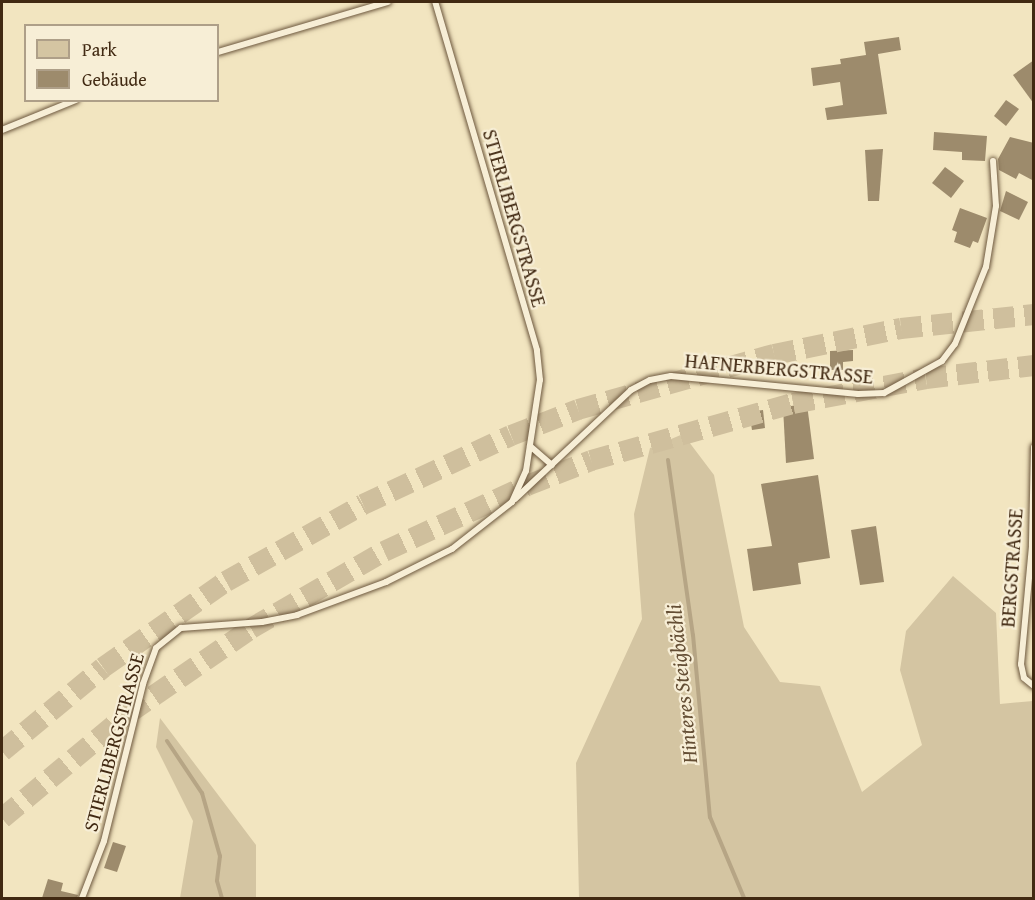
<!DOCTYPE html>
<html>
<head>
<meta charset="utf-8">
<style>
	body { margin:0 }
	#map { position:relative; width:1035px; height:900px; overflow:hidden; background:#f2e5c0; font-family:"Gentium Book Plus",serif }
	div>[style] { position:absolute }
	.green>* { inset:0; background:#d4c5a2 }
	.stream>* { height:4px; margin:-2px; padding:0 2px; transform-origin:2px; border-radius:2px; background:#b6a585 }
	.building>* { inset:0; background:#9d8b6c }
	.highway-tunnel>* { height:21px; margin-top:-10.5px; transform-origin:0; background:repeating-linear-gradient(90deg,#cfbf9d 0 21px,transparent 0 31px) }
	.roads { filter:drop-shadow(0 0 2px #6d583e) drop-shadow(0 0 2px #6d583e) }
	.lane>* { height:6px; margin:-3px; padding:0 3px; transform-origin:3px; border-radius:3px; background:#f7eed6 }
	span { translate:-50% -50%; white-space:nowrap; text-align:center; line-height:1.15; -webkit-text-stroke:4.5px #f7eed6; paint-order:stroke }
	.street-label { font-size:20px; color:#412912 }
	.water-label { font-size:21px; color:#644e34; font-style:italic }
	.frame { position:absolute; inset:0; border:3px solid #412912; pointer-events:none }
	.legend { position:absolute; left:24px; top:24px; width:195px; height:78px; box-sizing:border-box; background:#f7eed6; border:2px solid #ae9f88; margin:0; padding:8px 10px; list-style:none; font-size:18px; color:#412912 }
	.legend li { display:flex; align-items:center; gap:12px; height:30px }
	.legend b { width:30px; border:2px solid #ae9f88 }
</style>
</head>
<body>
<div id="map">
	<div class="green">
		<i style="clip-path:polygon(683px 434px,714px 475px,744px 627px,780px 682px,820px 686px,862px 792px,922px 745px,900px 670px,906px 631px,953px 576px,996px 613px,1000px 704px,1033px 701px,1033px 898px,579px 898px,576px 763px,642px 619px,634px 514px,650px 448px)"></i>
		<i style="clip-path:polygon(160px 718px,256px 845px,256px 898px,180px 898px,193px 821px,156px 747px)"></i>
	</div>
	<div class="stream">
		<i style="left:668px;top:460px;width:177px;rotate:81.9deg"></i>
		<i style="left:693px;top:635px;width:183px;rotate:84.7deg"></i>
		<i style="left:710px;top:817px;width:88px;rotate:67.2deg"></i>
		<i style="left:167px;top:741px;width:63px;rotate:56.1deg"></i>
		<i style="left:202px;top:793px;width:66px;rotate:74.1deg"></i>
		<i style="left:220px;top:856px;width:25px;rotate:97deg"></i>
		<i style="left:217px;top:881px;width:18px;rotate:74deg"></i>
	</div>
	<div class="building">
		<i style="clip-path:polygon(899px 37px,901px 50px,878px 54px,887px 114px,827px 120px,825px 108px,843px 105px,840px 82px,813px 86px,811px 68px,841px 64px,840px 59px,866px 55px,864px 42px)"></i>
		<i style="clip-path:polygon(1034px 60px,1034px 104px,1013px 75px)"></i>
		<i style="clip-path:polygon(1006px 100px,1019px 109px,1006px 126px,994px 116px)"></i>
		<i style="clip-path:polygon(934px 132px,987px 136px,985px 161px,962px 160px,962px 152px,933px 150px)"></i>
		<i style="clip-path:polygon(1010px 137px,1034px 143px,1034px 181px,1019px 173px,1016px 179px,999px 170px,998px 159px)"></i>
		<i style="clip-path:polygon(883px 149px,879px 201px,868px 201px,865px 150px)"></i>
		<i style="clip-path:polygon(945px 167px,964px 181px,951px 198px,932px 183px)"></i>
		<i style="clip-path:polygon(1006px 191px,1028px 202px,1019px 220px,1000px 211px)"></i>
		<i style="clip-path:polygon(960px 208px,987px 218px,978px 243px,973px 241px,970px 248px,954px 242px,957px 232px,952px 230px)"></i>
		<i style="clip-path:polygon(853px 350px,853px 361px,843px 362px,843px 370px,830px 370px,830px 351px)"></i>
		<i style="clip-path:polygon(807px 404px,814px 459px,786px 463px,783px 407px)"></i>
		<i style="clip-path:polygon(763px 410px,765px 428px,752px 430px,749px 412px)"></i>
		<i style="clip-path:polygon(818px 475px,830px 558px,798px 563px,801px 584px,753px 591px,747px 549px,772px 546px,761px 484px)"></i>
		<i style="clip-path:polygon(876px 526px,884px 582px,860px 585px,851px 530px)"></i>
		<i style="clip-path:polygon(113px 842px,126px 846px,117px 872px,104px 868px)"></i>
		<i style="clip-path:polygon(48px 879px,63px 883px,61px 891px,78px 895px,77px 898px,42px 898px)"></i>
	</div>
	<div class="highway-tunnel">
		<i style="left:2px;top:751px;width:131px;rotate:-39.7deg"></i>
		<i style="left:103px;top:667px;width:150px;rotate:-35deg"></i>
		<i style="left:226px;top:581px;width:157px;rotate:-29.3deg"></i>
		<i style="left:363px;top:504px;width:163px;rotate:-25deg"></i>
		<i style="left:511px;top:435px;width:72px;rotate:-21.2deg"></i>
		<i style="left:578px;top:409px;width:204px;rotate:-15.7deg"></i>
		<i style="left:774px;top:354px;width:130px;rotate:-11.6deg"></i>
		<i style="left:901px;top:328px;width:134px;rotate:-6deg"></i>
		<i style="left:2px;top:818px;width:164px;rotate:-39.8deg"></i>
		<i style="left:128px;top:713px;width:150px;rotate:-34.6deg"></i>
		<i style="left:251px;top:628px;width:154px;rotate:-30.1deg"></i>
		<i style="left:384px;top:551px;width:157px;rotate:-24.8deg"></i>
		<i style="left:527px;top:485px;width:69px;rotate:-21.3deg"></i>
		<i style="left:591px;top:460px;width:210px;rotate:-15.8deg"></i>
		<i style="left:793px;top:403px;width:135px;rotate:-10.6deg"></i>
		<i style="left:926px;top:378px;width:109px;rotate:-6.9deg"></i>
	</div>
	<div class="roads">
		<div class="lane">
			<i style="left:218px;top:52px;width:177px;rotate:-16.4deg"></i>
			<i style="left:2px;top:130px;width:80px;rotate:-22.1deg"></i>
			<i style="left:530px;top:446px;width:29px;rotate:41deg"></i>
			<i style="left:1034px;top:447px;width:99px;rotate:91.2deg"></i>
			<i style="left:1032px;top:546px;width:119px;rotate:95.3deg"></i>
			<i style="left:1021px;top:664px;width:14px;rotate:78deg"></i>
			<i style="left:1024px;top:678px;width:13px;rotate:39deg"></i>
			<i style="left:515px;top:499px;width:159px;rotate:-43.2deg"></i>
			<i style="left:631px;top:390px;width:21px;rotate:-28deg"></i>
			<i style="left:650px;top:380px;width:21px;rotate:-11deg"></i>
			<i style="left:671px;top:376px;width:188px;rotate:5.5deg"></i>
			<i style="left:858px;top:394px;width:26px;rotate:-2deg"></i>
			<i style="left:884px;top:393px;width:66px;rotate:-28.9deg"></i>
			<i style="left:942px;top:361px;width:21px;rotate:-53deg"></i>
			<i style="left:955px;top:344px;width:83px;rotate:-68.1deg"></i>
			<i style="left:986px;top:267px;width:62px;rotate:-80.7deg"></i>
			<i style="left:996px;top:206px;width:45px;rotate:-93.8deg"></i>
			<i style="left:82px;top:898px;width:61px;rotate:-68.9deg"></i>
			<i style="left:104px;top:841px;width:162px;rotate:-76deg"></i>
			<i style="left:143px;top:684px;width:38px;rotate:-70deg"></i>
			<i style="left:156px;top:648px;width:32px;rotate:-39deg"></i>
			<i style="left:181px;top:628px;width:81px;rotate:-4.2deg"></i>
			<i style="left:262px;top:622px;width:36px;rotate:-11deg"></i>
			<i style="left:297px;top:615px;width:95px;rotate:-20.3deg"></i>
			<i style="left:386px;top:582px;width:74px;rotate:-26.6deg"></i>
			<i style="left:452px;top:549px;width:76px;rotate:-38.1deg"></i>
			<i style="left:512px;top:502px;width:34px;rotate:-66deg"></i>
			<i style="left:526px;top:471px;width:92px;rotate:-81.3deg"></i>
			<i style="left:540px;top:380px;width:30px;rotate:-96deg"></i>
			<i style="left:537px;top:350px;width:363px;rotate:-106.3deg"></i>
		</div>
	</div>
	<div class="street-label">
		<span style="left:515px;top:218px;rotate:74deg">STIERLIBERGSTRASSE</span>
		<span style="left:779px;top:368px;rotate:5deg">HAFNERBERGSTRASSE</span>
		<span style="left:1011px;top:568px;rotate:-86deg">BERGSTRASSE</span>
		<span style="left:113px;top:742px;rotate:-75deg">STIERLIBERGSTRASSE</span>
	</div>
	<div class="water-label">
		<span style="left:682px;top:684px;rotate:-96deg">Hinteres Steigbächli</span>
	</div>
	<div class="frame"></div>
	<ul class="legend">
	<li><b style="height:16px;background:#d4c5a2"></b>Park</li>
	<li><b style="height:16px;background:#9d8b6c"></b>Gebäude</li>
	</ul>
</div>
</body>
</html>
